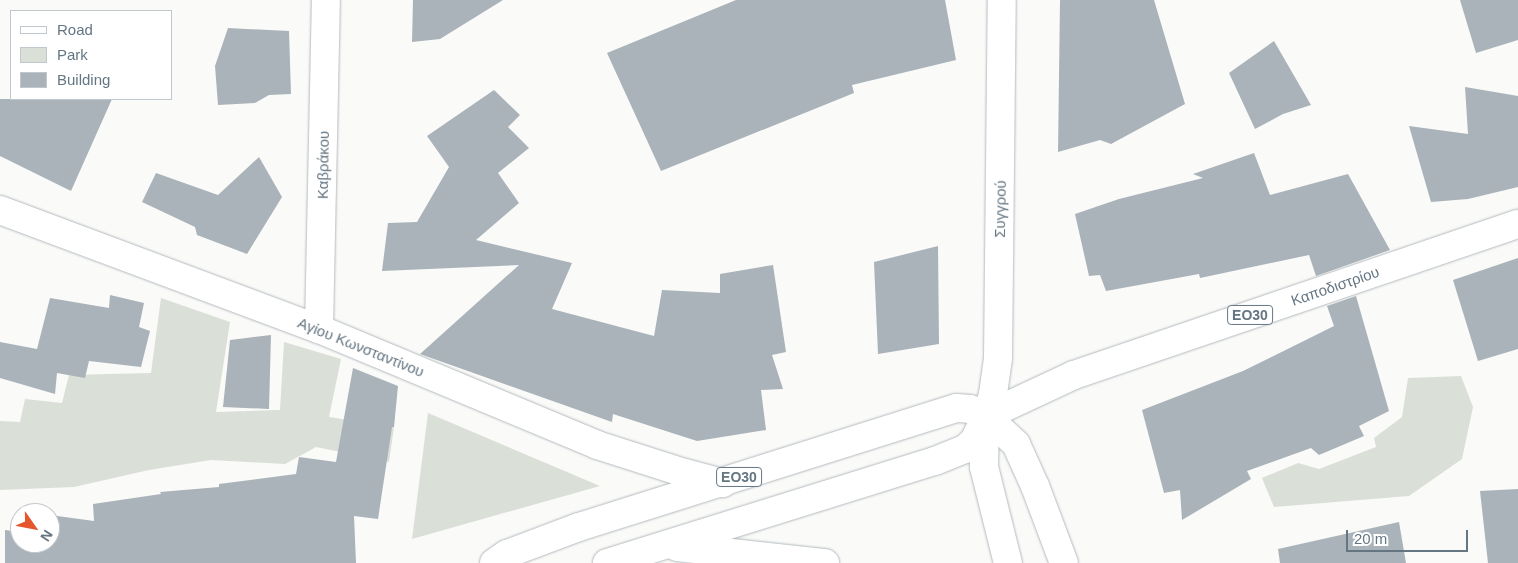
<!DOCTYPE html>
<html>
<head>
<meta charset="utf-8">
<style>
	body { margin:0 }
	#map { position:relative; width:1518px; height:563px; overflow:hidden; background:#fafaf8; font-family:Arial,sans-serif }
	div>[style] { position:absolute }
	.green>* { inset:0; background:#dadfd7 }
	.building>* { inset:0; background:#aab3b9 }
	.roads { filter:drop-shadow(0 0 1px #b3babf) drop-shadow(0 0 1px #b3babf) }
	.secondary>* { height:28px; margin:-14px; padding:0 14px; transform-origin:14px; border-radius:14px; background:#fff }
	.primary>* { height:28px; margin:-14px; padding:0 14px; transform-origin:14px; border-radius:14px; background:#fff }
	span { translate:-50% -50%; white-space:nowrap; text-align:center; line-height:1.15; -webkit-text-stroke:5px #fff; paint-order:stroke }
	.shield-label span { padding:1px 4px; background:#fff; border:1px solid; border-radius:4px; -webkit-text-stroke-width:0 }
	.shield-label { font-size:14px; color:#657683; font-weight:700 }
	.street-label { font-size:15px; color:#657683 }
	.legend { position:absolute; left:10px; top:10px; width:162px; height:90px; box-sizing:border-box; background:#fff; border:1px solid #c1c8cd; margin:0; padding:6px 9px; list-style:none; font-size:15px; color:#657683 }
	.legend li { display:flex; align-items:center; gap:10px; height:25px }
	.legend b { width:25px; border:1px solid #c1c8cd }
	.north { position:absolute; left:10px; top:503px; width:50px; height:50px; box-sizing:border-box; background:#fff; border:1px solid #c1c8cd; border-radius:50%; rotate:123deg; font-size:14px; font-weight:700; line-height:20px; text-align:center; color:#657683 }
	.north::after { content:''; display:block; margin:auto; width:18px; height:22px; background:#e4572e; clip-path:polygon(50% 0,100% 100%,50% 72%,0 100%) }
	.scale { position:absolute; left:1346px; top:530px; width:122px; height:22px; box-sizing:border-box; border:2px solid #657683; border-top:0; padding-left:6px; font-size:15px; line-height:18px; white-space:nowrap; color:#657683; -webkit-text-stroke:4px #fff; paint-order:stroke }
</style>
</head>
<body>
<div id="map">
	<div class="green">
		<i style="clip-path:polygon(161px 298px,230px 322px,216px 412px,280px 410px,284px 342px,341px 359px,329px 417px,394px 427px,389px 462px,316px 447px,285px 464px,211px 460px,149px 470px,74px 487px,0 490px,0 421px,20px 422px,25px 399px,62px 403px,69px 375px,151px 373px)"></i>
		<i style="clip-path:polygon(1461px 376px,1473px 407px,1462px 459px,1409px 496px,1274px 507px,1262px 478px,1298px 463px,1319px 469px,1376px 447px,1374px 438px,1402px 417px,1408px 378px)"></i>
		<i style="clip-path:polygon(428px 413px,600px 486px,412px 539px)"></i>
	</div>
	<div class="building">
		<i style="clip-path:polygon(413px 0,503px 0,440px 39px,412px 42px)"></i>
		<i style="clip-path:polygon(736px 0,945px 0,956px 60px,852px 85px,854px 93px,661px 171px,607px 53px)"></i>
		<i style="clip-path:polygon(1060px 0,1154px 0,1185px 104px,1111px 144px,1100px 140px,1058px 152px)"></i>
		<i style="clip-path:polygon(1460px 0,1518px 0,1518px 40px,1476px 53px)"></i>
		<i style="clip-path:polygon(228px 28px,289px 31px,291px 94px,269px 95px,255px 103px,218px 105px,215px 66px)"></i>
		<i style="clip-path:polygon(1274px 41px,1311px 105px,1283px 114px,1255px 129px,1229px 73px)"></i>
		<i style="clip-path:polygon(1465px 87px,1518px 96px,1518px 187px,1468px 199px,1431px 202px,1409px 126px,1468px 134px)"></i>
		<i style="clip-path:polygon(494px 90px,520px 115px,508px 127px,529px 148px,498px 173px,519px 203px,476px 240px,572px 263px,552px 309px,654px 336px,662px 290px,720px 293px,720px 274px,773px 265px,786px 352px,772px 355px,783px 389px,761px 390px,766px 430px,697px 441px,613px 414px,612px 422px,420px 354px,519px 265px,382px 271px,388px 223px,417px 222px,449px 167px,427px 136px)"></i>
		<i style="clip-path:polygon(0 99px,112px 99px,71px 191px,0 156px)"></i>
		<i style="clip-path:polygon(1254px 153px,1270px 195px,1348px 174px,1390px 250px,1316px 276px,1309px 255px,1200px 278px,1199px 274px,1106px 291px,1100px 275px,1089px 276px,1075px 214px,1119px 199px,1203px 178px,1193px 174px)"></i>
		<i style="clip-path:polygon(259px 157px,282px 197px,247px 254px,197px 235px,195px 227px,142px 202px,156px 173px,218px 195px)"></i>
		<i style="clip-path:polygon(938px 246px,939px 344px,878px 354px,874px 262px)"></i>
		<i style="clip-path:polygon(1518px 258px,1518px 349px,1478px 361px,1453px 280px)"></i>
		<i style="clip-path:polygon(110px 295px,144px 303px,139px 327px,150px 331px,141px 367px,89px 361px,85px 378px,57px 373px,55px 394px,0 378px,0 342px,37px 349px,50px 298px,109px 308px)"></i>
		<i style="clip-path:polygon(1356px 296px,1389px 411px,1359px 426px,1364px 436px,1319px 455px,1311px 448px,1247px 471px,1251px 479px,1182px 520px,1180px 490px,1164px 493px,1142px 410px,1243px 371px,1334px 326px,1327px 306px)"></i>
		<i style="clip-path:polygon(271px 335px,269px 409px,223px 407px,230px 340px)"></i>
		<i style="clip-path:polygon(353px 368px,398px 386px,394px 427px,392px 427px,378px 519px,354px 516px,356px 563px,5px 563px,5px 530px,20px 532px,20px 543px,50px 543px,50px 515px,94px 521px,93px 504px,161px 494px,160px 492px,219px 487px,219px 484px,296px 474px,299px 457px,336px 462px)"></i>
		<i style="clip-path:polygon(1518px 489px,1518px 563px,1488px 563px,1480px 491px)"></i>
		<i style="clip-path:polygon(1399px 522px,1406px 563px,1280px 563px,1278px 549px)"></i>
	</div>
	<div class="roads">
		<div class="secondary">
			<i style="left:0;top:210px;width:340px;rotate:20.5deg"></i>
			<i style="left:319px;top:329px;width:301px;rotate:22.6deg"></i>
			<i style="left:597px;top:445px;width:92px;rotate:17.7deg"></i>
			<i style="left:685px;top:473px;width:39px;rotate:15deg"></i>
			<i style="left:319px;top:329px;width:329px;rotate:-88.8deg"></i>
		</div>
		<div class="primary">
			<i style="left:986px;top:416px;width:97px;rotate:-25deg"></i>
			<i style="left:1074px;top:375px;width:469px;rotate:-18.8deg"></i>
			<i style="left:985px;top:422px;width:45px;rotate:91.3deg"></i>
			<i style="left:984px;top:467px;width:99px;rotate:76deg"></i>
			<i style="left:677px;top:547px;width:149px;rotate:6.2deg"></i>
			<i style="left:494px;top:563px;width:16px;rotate:-35deg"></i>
			<i style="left:507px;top:554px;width:77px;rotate:-20.6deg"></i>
			<i style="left:579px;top:527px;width:396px;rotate:-17.5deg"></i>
			<i style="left:957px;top:408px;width:13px;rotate:4deg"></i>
			<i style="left:970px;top:409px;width:17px;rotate:24deg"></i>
			<i style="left:986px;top:416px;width:41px;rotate:43deg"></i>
			<i style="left:1016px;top:444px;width:46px;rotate:65.7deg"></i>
			<i style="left:1035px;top:486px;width:82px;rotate:69.4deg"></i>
			<i style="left:607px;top:563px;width:343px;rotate:-17.3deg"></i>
			<i style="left:935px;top:461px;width:32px;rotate:-22deg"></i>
			<i style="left:965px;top:449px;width:12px;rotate:-42deg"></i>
			<i style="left:974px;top:441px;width:28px;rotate:-64deg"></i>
			<i style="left:986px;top:416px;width:23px;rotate:-72deg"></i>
			<i style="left:993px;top:394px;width:36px;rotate:-82deg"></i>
			<i style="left:998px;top:358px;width:358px;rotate:-89.4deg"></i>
		</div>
	</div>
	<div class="shield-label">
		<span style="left:1250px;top:315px">ΕΟ30</span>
		<span style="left:739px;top:477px">ΕΟ30</span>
	</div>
	<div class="street-label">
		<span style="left:323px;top:165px;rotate:-89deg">Καβράκου</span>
		<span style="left:1000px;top:209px;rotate:-89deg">Συγγρού</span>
		<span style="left:1335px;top:286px;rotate:-19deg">Καποδιστρίου</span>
		<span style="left:361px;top:347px;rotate:22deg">Αγίου Κωνσταντίνου</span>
	</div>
	<ul class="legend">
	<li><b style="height:6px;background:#fff"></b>Road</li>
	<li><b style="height:14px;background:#dadfd7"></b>Park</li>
	<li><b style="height:14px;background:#aab3b9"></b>Building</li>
	</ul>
	<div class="north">N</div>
	<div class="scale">20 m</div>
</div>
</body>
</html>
